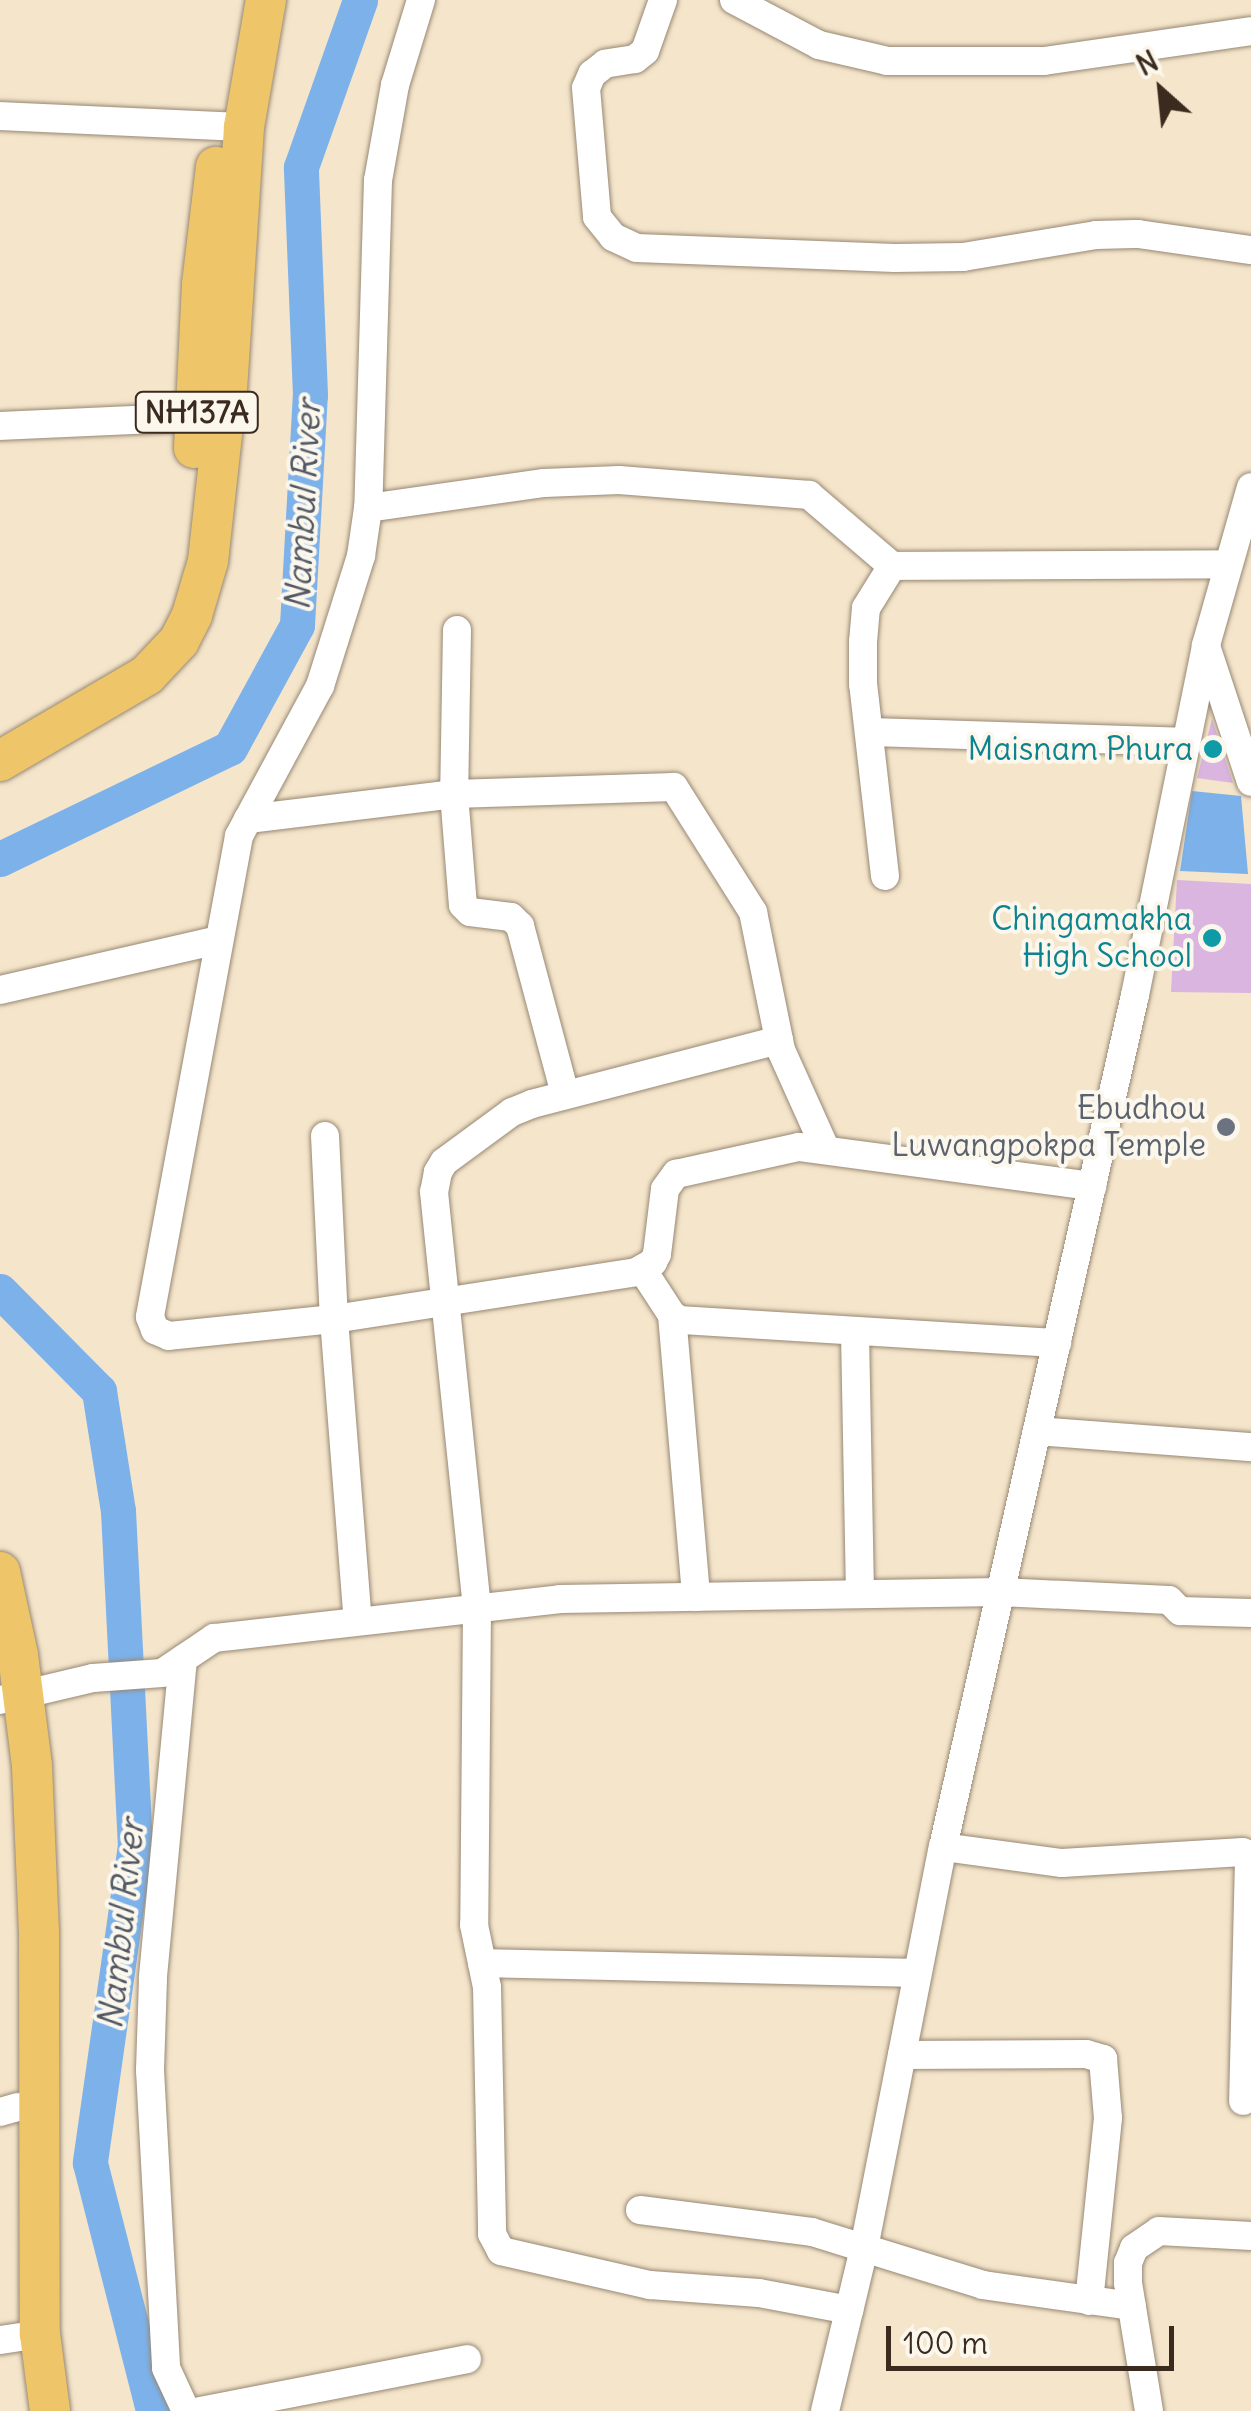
<!DOCTYPE html>
<html>
<head>
<meta charset="utf-8">
<style>
	body { margin:0 }
	#map { position:relative; width:1251px; height:2411px; overflow:hidden; background:#f4e5cb; font-family:Delius,sans-serif }
	div>[style] { position:absolute }
	.water>* { inset:0; background:#7cb1ea }
	.river>* { height:35px; margin:-17.5px; padding:0 17.5px; transform-origin:17.5px; border-radius:17.5px; background:#7cb1ea }
	.building>* { inset:0; background:#dab5df }
	.roads { filter:drop-shadow(0 0 2px #988874) drop-shadow(0 0 2px #988874) }
	.minor>* { height:28px; margin:-14px; padding:0 14px; transform-origin:14px; border-radius:14px; background:#fff }
	.highway>* { height:40px; margin:-20px; padding:0 20px; transform-origin:20px; border-radius:20px; background:#eec569 }
	.dots>* { width:28px; height:28px; translate:-50% -50%; box-sizing:border-box; border:5px solid #fbf7ec; border-radius:50% }
	span { translate:-50% -50%; white-space:nowrap; text-align:center; line-height:1.15; -webkit-text-stroke:8px #fbf7ec; paint-order:stroke }
	.shield-label span { padding:2px 8px; background:#fbf7ec; border:2px solid; border-radius:8px; -webkit-text-stroke-width:0 }
	.shield-label { font-size:30px; color:#3b2a1e; font-weight:700 }
	.culture-label { font-size:32px; color:#0d838f }
	.right { translate:-100% -50%; text-align:right }
	.worship-label { font-size:32px; color:#5b616d }
	.water-label { font-size:35px; color:#525965; font-style:italic }
	.north { position:absolute; left:1111px; top:40px; width:100px; height:100px; -webkit-text-stroke:8px #fbf7ec; paint-order:stroke; rotate:333deg; font-size:28px; font-weight:700; line-height:40px; text-align:center; color:#3b2a1e }
	.north::after { content:''; display:block; margin:auto; width:35px; height:45px; background:#3b2a1e; clip-path:polygon(50% 0,100% 100%,50% 72%,0 100%) }
	.scale { position:absolute; left:886px; top:2326px; width:288px; height:45px; box-sizing:border-box; border:5px solid #3b2a1e; border-top:0; padding-left:12px; font-size:30px; line-height:35px; white-space:nowrap; color:#3b2a1e; -webkit-text-stroke:8px #fbf7ec; paint-order:stroke }
</style>
</head>
<body>
<div id="map">
	<div class="water">
		<i style="clip-path:polygon(1192px 791px,1241px 796px,1248px 874px,1180px 871px)"></i>
	</div>
	<div class="river">
		<i style="left:0;top:859px;width:255px;rotate:-25.8deg"></i>
		<i style="left:230px;top:748px;width:140px;rotate:-61.4deg"></i>
		<i style="left:297px;top:625px;width:230px;rotate:-86.8deg"></i>
		<i style="left:310px;top:395px;width:228px;rotate:-92.3deg"></i>
		<i style="left:301px;top:167px;width:177px;rotate:-70.5deg"></i>
		<i style="left:0;top:1291px;width:141px;rotate:45.3deg"></i>
		<i style="left:99px;top:1391px;width:121px;rotate:81deg"></i>
		<i style="left:118px;top:1511px;width:334px;rotate:87.1deg"></i>
		<i style="left:135px;top:1845px;width:321px;rotate:98.1deg"></i>
		<i style="left:90px;top:2163px;width:256px;rotate:75.7deg"></i>
	</div>
	<div class="building">
		<i style="clip-path:polygon(1212px 719px,1233px 783px,1197px 778px)"></i>
		<i style="clip-path:polygon(1177px 880px,1251px 884px,1251px 993px,1171px 992px)"></i>
	</div>
	<div class="roads">
		<div class="minor">
			<i style="left:421px;top:0;width:89px;rotate:107deg"></i>
			<i style="left:395px;top:85px;width:97px;rotate:100.1deg"></i>
			<i style="left:378px;top:180px;width:328px;rotate:91.7deg"></i>
			<i style="left:368px;top:508px;width:49px;rotate:98.3deg"></i>
			<i style="left:361px;top:556px;width:136px;rotate:107.5deg"></i>
			<i style="left:320px;top:686px;width:170px;rotate:118.4deg"></i>
			<i style="left:239px;top:836px;width:489px;rotate:100.5deg"></i>
			<i style="left:150px;top:1317px;width:14px;rotate:69deg"></i>
			<i style="left:155px;top:1330px;width:15px;rotate:23deg"></i>
			<i style="left:169px;top:1336px;width:166px;rotate:-5.9deg"></i>
			<i style="left:334px;top:1319px;width:306px;rotate:-8.8deg"></i>
			<i style="left:636px;top:1272px;width:20px;rotate:-30deg"></i>
			<i style="left:653px;top:1262px;width:9px;rotate:-63deg"></i>
			<i style="left:657px;top:1254px;width:65px;rotate:-83deg"></i>
			<i style="left:665px;top:1189px;width:19px;rotate:-54deg"></i>
			<i style="left:676px;top:1174px;width:126px;rotate:-12.4deg"></i>
			<i style="left:799px;top:1147px;width:296px;rotate:7.6deg"></i>
			<i style="left:663px;top:0;width:54px;rotate:109.4deg"></i>
			<i style="left:645px;top:51px;width:13px;rotate:141deg"></i>
			<i style="left:635px;top:59px;width:30px;rotate:171deg"></i>
			<i style="left:605px;top:64px;width:16px;rotate:142deg"></i>
			<i style="left:592px;top:74px;width:15px;rotate:113deg"></i>
			<i style="left:586px;top:88px;width:129px;rotate:85.1deg"></i>
			<i style="left:597px;top:217px;width:26px;rotate:51deg"></i>
			<i style="left:613px;top:237px;width:26px;rotate:25deg"></i>
			<i style="left:637px;top:248px;width:258px;rotate:2.2deg"></i>
			<i style="left:895px;top:258px;width:68px;rotate:-0.8deg"></i>
			<i style="left:963px;top:257px;width:135px;rotate:-9.4deg"></i>
			<i style="left:1096px;top:235px;width:42px;rotate:-1.4deg"></i>
			<i style="left:1138px;top:234px;width:114px;rotate:8.1deg"></i>
			<i style="left:734px;top:0;width:96px;rotate:27.9deg"></i>
			<i style="left:819px;top:45px;width:70px;rotate:13.2deg"></i>
			<i style="left:887px;top:61px;width:157px"></i>
			<i style="left:1044px;top:61px;width:209px;rotate:-8.2deg"></i>
			<i style="left:0;top:116px;width:244px;rotate:2.6deg"></i>
			<i style="left:0;top:426px;width:197px;rotate:-2.6deg"></i>
			<i style="left:368px;top:508px;width:178px;rotate:-8.1deg"></i>
			<i style="left:544px;top:483px;width:75px;rotate:-2.3deg"></i>
			<i style="left:619px;top:480px;width:191px;rotate:4.5deg"></i>
			<i style="left:809px;top:495px;width:109px;rotate:40.5deg"></i>
			<i style="left:892px;top:566px;width:336px;rotate:-0.3deg"></i>
			<i style="left:457px;top:630px;width:164px;rotate:91deg"></i>
			<i style="left:454px;top:794px;width:111px;rotate:85.4deg"></i>
			<i style="left:463px;top:905px;width:10px;rotate:45deg"></i>
			<i style="left:470px;top:912px;width:41px;rotate:7deg"></i>
			<i style="left:511px;top:917px;width:13px;rotate:45deg"></i>
			<i style="left:520px;top:926px;width:174px;rotate:75deg"></i>
			<i style="left:1206px;top:646px;width:143px;rotate:71.7deg"></i>
			<i style="left:869px;top:732px;width:315px;rotate:1.8deg"></i>
			<i style="left:248px;top:819px;width:208px;rotate:-6.9deg"></i>
			<i style="left:454px;top:794px;width:220px;rotate:-1.8deg"></i>
			<i style="left:674px;top:787px;width:148px;rotate:57.7deg"></i>
			<i style="left:753px;top:912px;width:141px;rotate:78.5deg"></i>
			<i style="left:781px;top:1050px;width:107px;rotate:65.8deg"></i>
			<i style="left:885px;top:876px;width:193px;rotate:-96.5deg"></i>
			<i style="left:863px;top:684px;width:42px;rotate:-90deg"></i>
			<i style="left:863px;top:642px;width:34px;rotate:-85deg"></i>
			<i style="left:866px;top:608px;width:49px;rotate:-58.2deg"></i>
			<i style="left:0;top:990px;width:224px;rotate:-12.9deg"></i>
			<i style="left:779px;top:1040px;width:255px;rotate:165.5deg"></i>
			<i style="left:532px;top:1104px;width:22px;rotate:158deg"></i>
			<i style="left:512px;top:1112px;width:84px;rotate:143.7deg"></i>
			<i style="left:444px;top:1162px;width:12px;rotate:121deg"></i>
			<i style="left:438px;top:1172px;width:20px;rotate:101deg"></i>
			<i style="left:434px;top:1192px;width:418px;rotate:84.1deg"></i>
			<i style="left:477px;top:1608px;width:317px;rotate:90.5deg"></i>
			<i style="left:474px;top:1925px;width:63px;rotate:78.2deg"></i>
			<i style="left:487px;top:1987px;width:247px;rotate:88.8deg"></i>
			<i style="left:492px;top:2234px;width:19px;rotate:62deg"></i>
			<i style="left:501px;top:2251px;width:153px;rotate:12.9deg"></i>
			<i style="left:650px;top:2285px;width:109px;rotate:4.2deg"></i>
			<i style="left:759px;top:2293px;width:92px;rotate:10.7deg"></i>
			<i style="left:325px;top:1136px;width:183px;rotate:87.2deg"></i>
			<i style="left:334px;top:1319px;width:303px;rotate:85.5deg"></i>
			<i style="left:642px;top:1269px;width:55px;rotate:56.9deg"></i>
			<i style="left:672px;top:1315px;width:9px;rotate:32deg"></i>
			<i style="left:680px;top:1320px;width:378px;rotate:3.5deg"></i>
			<i style="left:672px;top:1315px;width:283px;rotate:85.1deg"></i>
			<i style="left:855px;top:1333px;width:261px;rotate:88.9deg"></i>
			<i style="left:1037px;top:1431px;width:215px;rotate:4.3deg"></i>
			<i style="left:183px;top:1659px;width:321px;rotate:95.4deg"></i>
			<i style="left:153px;top:1979px;width:91px;rotate:91.9deg"></i>
			<i style="left:150px;top:2070px;width:298px;rotate:86.9deg"></i>
			<i style="left:166px;top:2368px;width:47px;rotate:65.1deg"></i>
			<i style="left:0;top:1700px;width:96px;rotate:-13.3deg"></i>
			<i style="left:93px;top:1678px;width:69px;rotate:-4.1deg"></i>
			<i style="left:162px;top:1673px;width:63px;rotate:-33.9deg"></i>
			<i style="left:214px;top:1638px;width:348px;rotate:-6.4deg"></i>
			<i style="left:560px;top:1599px;width:440px;rotate:-0.9deg"></i>
			<i style="left:1000px;top:1592px;width:169px;rotate:2.7deg"></i>
			<i style="left:1169px;top:1600px;width:16px;rotate:45deg"></i>
			<i style="left:1180px;top:1611px;width:71px;rotate:1.6deg"></i>
			<i style="left:943px;top:1847px;width:120px;rotate:7.7deg"></i>
			<i style="left:1062px;top:1863px;width:181px;rotate:-3.5deg"></i>
			<i style="left:1243px;top:1852px;width:10px;rotate:53deg"></i>
			<i style="left:1249px;top:1860px;width:241px;rotate:91.4deg"></i>
			<i style="left:482px;top:1963px;width:434px;rotate:1.3deg"></i>
			<i style="left:902px;top:2055px;width:184px;rotate:-0.3deg"></i>
			<i style="left:1086px;top:2054px;width:18px;rotate:16deg"></i>
			<i style="left:1103px;top:2059px;width:59px;rotate:85.2deg"></i>
			<i style="left:1108px;top:2118px;width:184px;rotate:95.9deg"></i>
			<i style="left:0;top:2112px;width:18px;rotate:-16deg"></i>
			<i style="left:640px;top:2210px;width:173px;rotate:7.3deg"></i>
			<i style="left:812px;top:2232px;width:179px;rotate:17.2deg"></i>
			<i style="left:983px;top:2285px;width:150px;rotate:8deg"></i>
			<i style="left:0;top:2340px;width:40px;rotate:-8.5deg"></i>
			<i style="left:200px;top:2411px;width:272px;rotate:-11deg"></i>
			<i style="left:825px;top:2411px;width:168px;rotate:-76.5deg"></i>
			<i style="left:864px;top:2248px;width:409px;rotate:-78.9deg"></i>
			<i style="left:943px;top:1847px;width:873px;rotate:-77.3deg"></i>
			<i style="left:1135px;top:995px;width:357px;rotate:-78.5deg"></i>
			<i style="left:1206px;top:645px;width:164px;rotate:-74.1deg"></i>
			<i style="left:1149px;top:2411px;width:130px;rotate:-99.3deg"></i>
			<i style="left:1128px;top:2283px;width:20px;rotate:-90deg"></i>
			<i style="left:1128px;top:2263px;width:16px;rotate:-68deg"></i>
			<i style="left:1134px;top:2248px;width:30px;rotate:-34deg"></i>
			<i style="left:1159px;top:2231px;width:92px;rotate:3.1deg"></i>
		</div>
		<div class="highway">
			<i style="left:194px;top:448px;width:164px;rotate:-87.2deg"></i>
			<i style="left:202px;top:284px;width:118px;rotate:-83.2deg"></i>
			<i style="left:0;top:761px;width:170px;rotate:-30.3deg"></i>
			<i style="left:147px;top:675px;width:47px;rotate:-46.7deg"></i>
			<i style="left:179px;top:641px;width:29px;rotate:-63deg"></i>
			<i style="left:192px;top:615px;width:56px;rotate:-73.5deg"></i>
			<i style="left:208px;top:561px;width:172px;rotate:-83.7deg"></i>
			<i style="left:227px;top:390px;width:264px;rotate:-86.3deg"></i>
			<i style="left:244px;top:127px;width:129px;rotate:-80.2deg"></i>
			<i style="left:0;top:1572px;width:85px;rotate:77.8deg"></i>
			<i style="left:18px;top:1655px;width:112px;rotate:82.8deg"></i>
			<i style="left:32px;top:1766px;width:165px;rotate:87.6deg"></i>
			<i style="left:39px;top:1931px;width:403px;rotate:89.9deg"></i>
			<i style="left:40px;top:2334px;width:78px;rotate:82.6deg"></i>
		</div>
	</div>
	<div class="dots">
		<i style="left:1213px;top:749px;background:#0f9aa8"></i>
		<i style="left:1212px;top:938px;background:#0f9aa8"></i>
		<i style="left:1226px;top:1127px;background:#6b7280"></i>
	</div>
	<div class="shield-label">
		<span style="left:197px;top:412px">NH137A</span>
	</div>
	<div class="culture-label">
		<span class="right" style="left:1193px;top:749px">Maisnam Phura</span>
		<span class="right" style="left:1192px;top:938px">Chingamakha<br>High School</span>
	</div>
	<div class="worship-label">
		<span class="right" style="left:1206px;top:1127px">Ebudhou<br>Luwangpokpa Temple</span>
	</div>
	<div class="water-label">
		<span style="left:302px;top:505px;rotate:-87deg">Nambul River</span>
		<span style="left:120px;top:1924px;rotate:-84deg">Nambul River</span>
	</div>
	<div class="north">N</div>
	<div class="scale">100 m</div>
</div>
</body>
</html>
